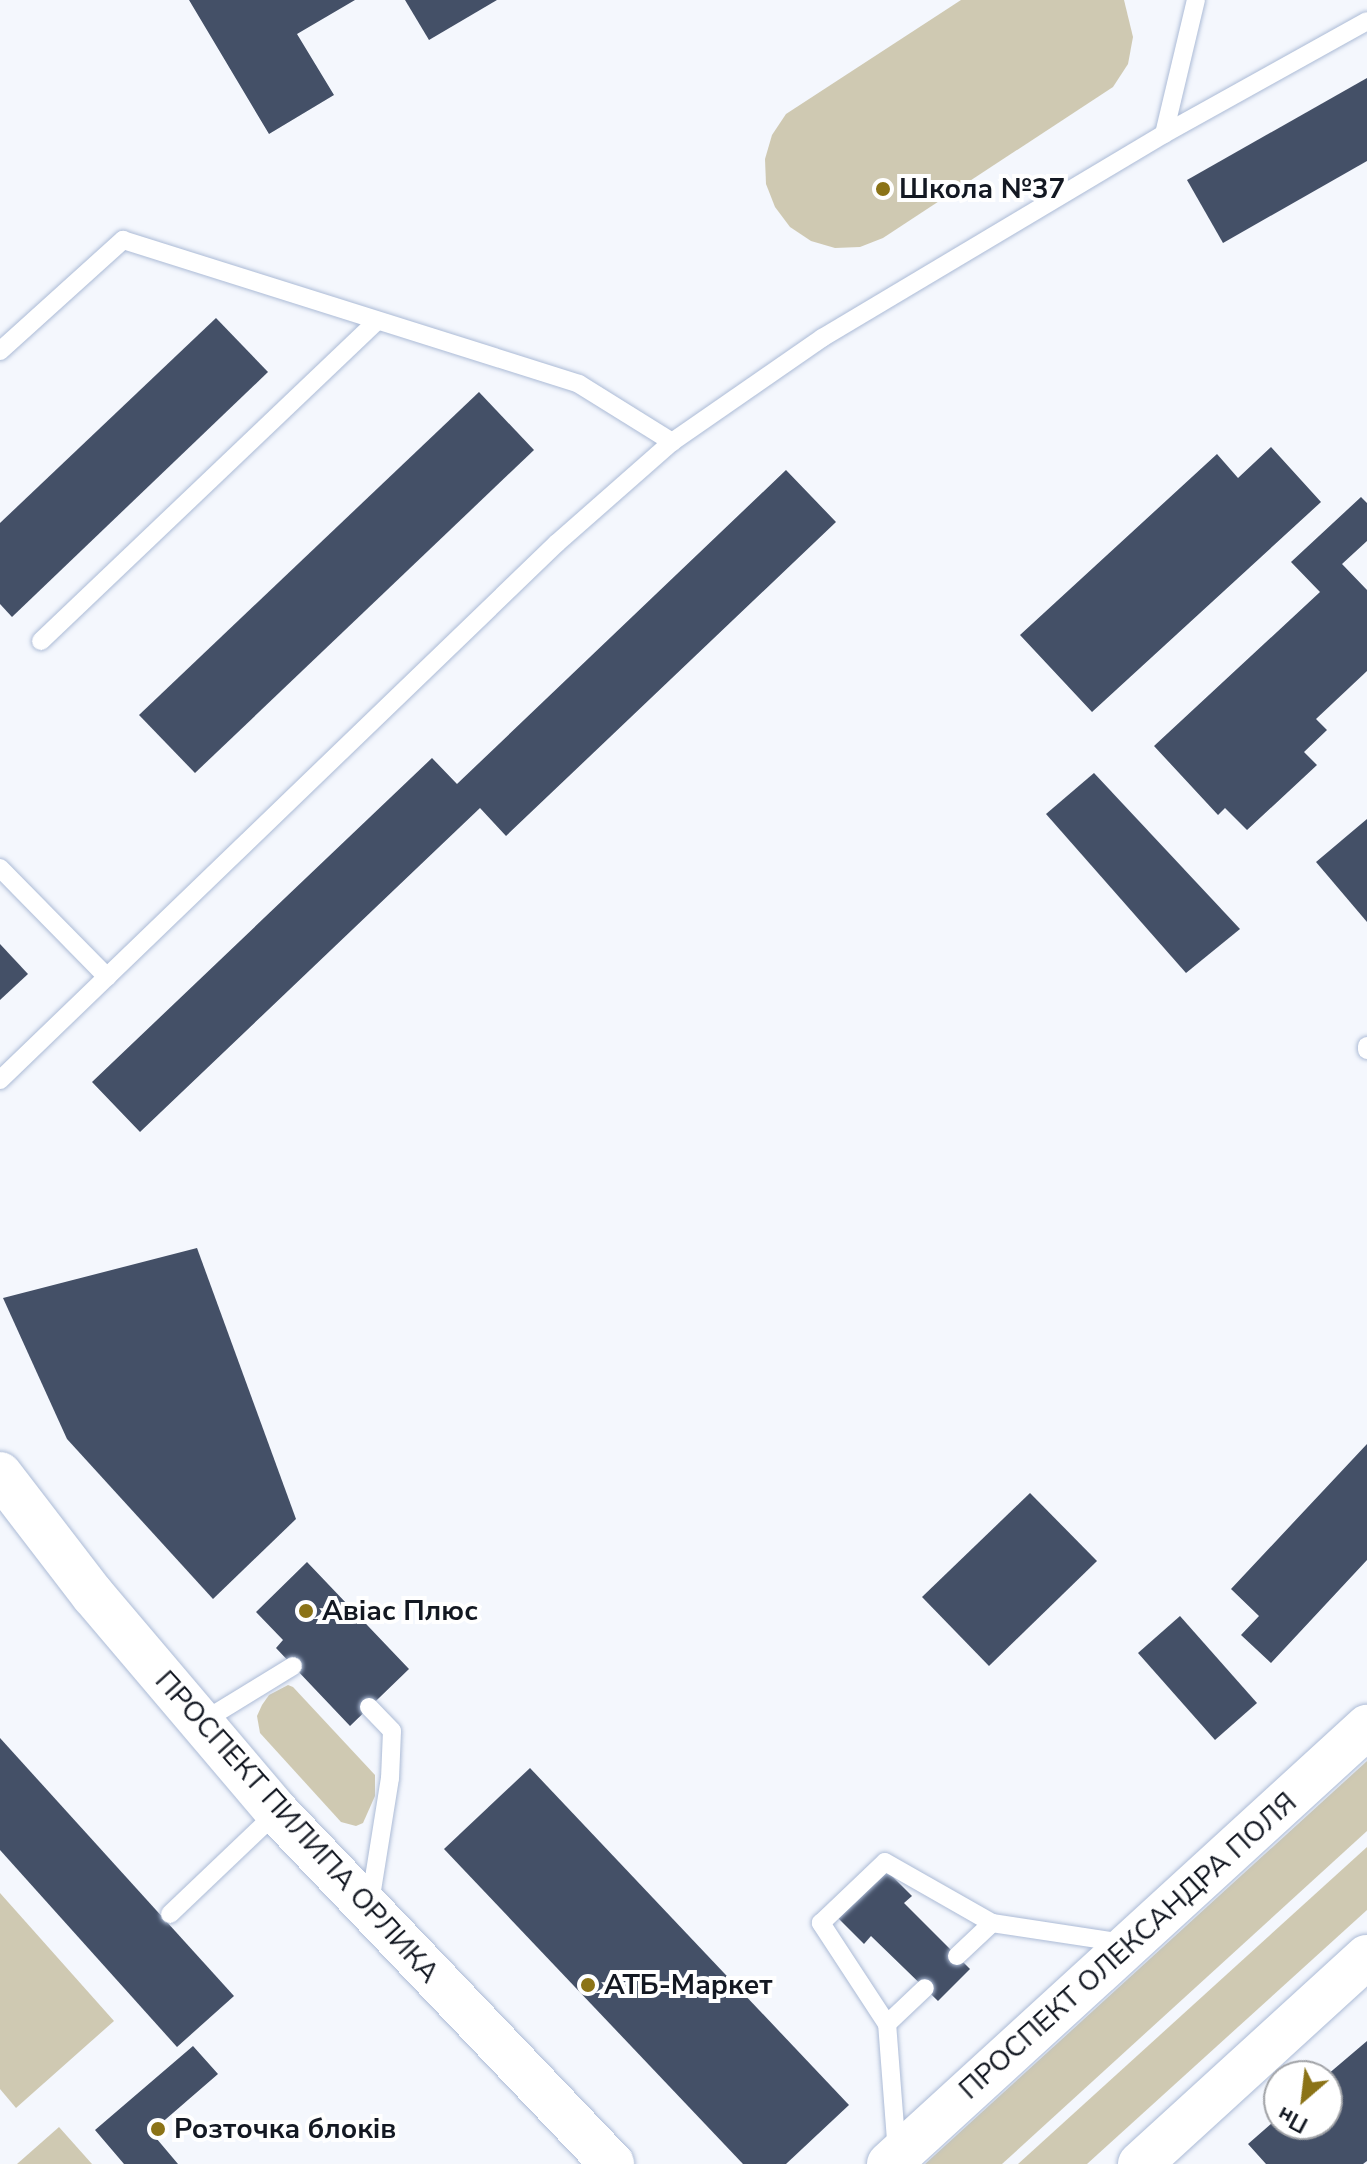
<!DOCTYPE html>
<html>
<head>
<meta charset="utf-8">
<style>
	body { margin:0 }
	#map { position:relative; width:1367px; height:2164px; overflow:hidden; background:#f4f7fd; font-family:"Nunito Sans",sans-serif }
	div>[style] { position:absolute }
	.green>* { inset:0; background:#cfc9b2 }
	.building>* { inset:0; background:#445067 }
	.roads { filter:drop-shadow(0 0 2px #acbbd6) drop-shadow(0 0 2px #acbbd6) }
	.service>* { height:18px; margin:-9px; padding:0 9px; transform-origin:9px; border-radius:9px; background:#fff }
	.secondary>* { height:44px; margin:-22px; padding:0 22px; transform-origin:22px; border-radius:22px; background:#fff }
	.primary>* { height:44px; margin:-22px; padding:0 22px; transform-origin:22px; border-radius:22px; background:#fff }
	.dots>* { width:22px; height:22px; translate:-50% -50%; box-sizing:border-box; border:4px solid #fff; border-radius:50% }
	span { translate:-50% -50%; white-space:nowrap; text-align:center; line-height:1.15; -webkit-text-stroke:8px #fff; paint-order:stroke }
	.poi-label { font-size:28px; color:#131822; font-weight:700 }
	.left { translate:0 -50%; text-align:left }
	.street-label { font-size:28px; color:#131822 }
	.north { position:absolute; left:1263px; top:2060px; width:80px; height:80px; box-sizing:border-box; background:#fff; border:2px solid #a1a3a7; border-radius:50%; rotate:208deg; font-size:22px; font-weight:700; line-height:32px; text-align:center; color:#131822 }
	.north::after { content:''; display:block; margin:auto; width:28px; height:36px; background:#8b7317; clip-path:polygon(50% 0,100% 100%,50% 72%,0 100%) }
</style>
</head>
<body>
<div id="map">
	<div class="green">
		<i style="clip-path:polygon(961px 0,1124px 0,1133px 37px,1128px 64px,1113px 87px,883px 238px,860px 247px,835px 248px,811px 241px,790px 227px,775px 207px,766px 184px,765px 159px,772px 135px,786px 114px)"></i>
		<i style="clip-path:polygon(288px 1685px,293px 1687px,375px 1775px,375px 1796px,363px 1823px,356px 1826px,341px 1822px,260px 1733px,257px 1716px,262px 1705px,269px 1695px)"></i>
		<i style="clip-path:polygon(1367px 1761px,1367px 1831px,1002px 2164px,925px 2164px)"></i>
		<i style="clip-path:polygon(1367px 1847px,1367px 1910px,1087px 2164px,1018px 2164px)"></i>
		<i style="clip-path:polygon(0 1893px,114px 2021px,16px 2108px,0 2089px)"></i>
		<i style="clip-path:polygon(59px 2127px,92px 2164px,17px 2164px)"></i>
	</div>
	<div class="building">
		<i style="clip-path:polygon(189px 0,355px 0,297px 34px,334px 95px,269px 134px)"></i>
		<i style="clip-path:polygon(405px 0,497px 0,429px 40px)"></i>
		<i style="clip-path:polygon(1367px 78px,1367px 161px,1223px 243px,1187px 180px)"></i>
		<i style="clip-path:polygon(216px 318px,268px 372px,12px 617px,0 604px,0 523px)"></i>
		<i style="clip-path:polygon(479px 392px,534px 450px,195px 773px,139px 715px)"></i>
		<i style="clip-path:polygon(1271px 447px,1321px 502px,1092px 712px,1020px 635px,1217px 454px,1238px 478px)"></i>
		<i style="clip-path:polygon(786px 470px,836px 522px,506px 836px,480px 808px,140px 1132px,92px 1082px,432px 758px,457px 784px)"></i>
		<i style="clip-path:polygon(1361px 497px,1367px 503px,1367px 541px,1342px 564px,1367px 590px,1367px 671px,1316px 719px,1327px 730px,1304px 752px,1317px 765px,1247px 830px,1225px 808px,1218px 815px,1154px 746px,1320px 592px,1291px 562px)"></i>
		<i style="clip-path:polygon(1094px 773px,1240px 929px,1186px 973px,1046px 814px)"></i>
		<i style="clip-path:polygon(1367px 819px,1367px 922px,1316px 862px)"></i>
		<i style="clip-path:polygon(0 944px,28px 974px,0 1000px)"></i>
		<i style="clip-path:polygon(197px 1248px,296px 1519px,213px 1599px,67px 1439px,3px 1298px)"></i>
		<i style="clip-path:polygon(1367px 1444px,1367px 1560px,1271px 1663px,1241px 1635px,1259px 1616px,1231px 1589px)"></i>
		<i style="clip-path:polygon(1030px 1493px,1097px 1561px,989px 1666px,922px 1597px)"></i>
		<i style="clip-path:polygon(307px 1562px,409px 1669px,350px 1726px,276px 1648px,283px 1640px,256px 1612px)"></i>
		<i style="clip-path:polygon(1180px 1616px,1257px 1703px,1215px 1740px,1138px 1653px)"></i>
		<i style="clip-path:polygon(0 1738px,234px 1996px,177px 2047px,0 1850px)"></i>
		<i style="clip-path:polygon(530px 1768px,849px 2105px,786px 2164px,743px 2164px,444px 1849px)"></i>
		<i style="clip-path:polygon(886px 1870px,912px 1896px,904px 1903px,970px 1969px,938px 2001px,871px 1936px,864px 1944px,838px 1918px)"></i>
		<i style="clip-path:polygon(1367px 2041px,1367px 2161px,1363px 2164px,1266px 2164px,1248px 2144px,1279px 2117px,1279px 2124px,1327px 2124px,1327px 2075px)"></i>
		<i style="clip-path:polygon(193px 2046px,218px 2074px,151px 2132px,178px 2164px,124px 2164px,95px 2130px)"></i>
	</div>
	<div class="roads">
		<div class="service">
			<i style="left:1164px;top:134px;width:138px;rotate:-76.6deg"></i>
			<i style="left:0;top:351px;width:166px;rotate:-42.1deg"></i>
			<i style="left:123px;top:240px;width:478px;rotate:17.5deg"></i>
			<i style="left:579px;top:384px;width:110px;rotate:31.9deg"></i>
			<i style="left:41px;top:641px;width:464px;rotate:-43.6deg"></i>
			<i style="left:0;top:868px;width:153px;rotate:45.5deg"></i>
			<i style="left:1367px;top:1046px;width:4px;rotate:90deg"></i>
			<i style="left:0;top:1080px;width:774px;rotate:-43.95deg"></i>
			<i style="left:557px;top:543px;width:153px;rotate:-41.3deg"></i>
			<i style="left:672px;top:442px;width:183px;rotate:-34.7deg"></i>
			<i style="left:822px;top:338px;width:398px;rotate:-30.8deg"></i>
			<i style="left:1164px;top:134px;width:232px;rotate:-29.1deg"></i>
			<i style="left:369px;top:1707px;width:33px;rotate:46deg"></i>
			<i style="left:392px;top:1731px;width:47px;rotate:92.4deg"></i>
			<i style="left:390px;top:1778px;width:127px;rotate:99.1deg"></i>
			<i style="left:200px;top:1723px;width:109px;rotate:-31.5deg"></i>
			<i style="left:170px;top:1914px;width:148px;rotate:-43.6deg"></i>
			<i style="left:957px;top:1956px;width:48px;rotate:-43.3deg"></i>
			<i style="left:992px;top:1923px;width:134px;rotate:8.6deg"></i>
			<i style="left:887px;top:2024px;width:121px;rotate:-123.2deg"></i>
			<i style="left:821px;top:1923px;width:88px;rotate:-43.6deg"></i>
			<i style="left:885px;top:1862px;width:123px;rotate:29.7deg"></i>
			<i style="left:897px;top:2153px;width:129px;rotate:-94.4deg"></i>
			<i style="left:887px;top:2024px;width:52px;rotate:-43.5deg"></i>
		</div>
		<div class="secondary">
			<i style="left:0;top:1474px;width:153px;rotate:52.5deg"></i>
			<i style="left:93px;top:1595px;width:285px;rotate:49.7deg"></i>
			<i style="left:277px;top:1812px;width:486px;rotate:46.4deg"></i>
		</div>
		<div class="primary">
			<i style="left:889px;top:2164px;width:648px;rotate:-42.43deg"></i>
			<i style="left:1140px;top:2164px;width:307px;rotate:-42.4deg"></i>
		</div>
	</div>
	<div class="dots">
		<i style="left:883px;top:189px;background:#8b7317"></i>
		<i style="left:306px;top:1611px;background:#8b7317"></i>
		<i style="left:588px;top:1985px;background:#8b7317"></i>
		<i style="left:158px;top:2129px;background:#8b7317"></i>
	</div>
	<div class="poi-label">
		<span class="left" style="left:899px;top:189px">Школа №37</span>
		<span class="left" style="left:322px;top:1611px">Авіас Плюс</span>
		<span class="left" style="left:604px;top:1985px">АТБ-Маркет</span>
		<span class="left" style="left:174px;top:2129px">Розточка блоків</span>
	</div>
	<div class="street-label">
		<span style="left:297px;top:1827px;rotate:48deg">ПРОСПЕКТ ПИЛИПА ОРЛИКА</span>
		<span style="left:1128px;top:1946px;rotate:-42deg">ПРОСПЕКТ ОЛЕКСАНДРА ПОЛЯ</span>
	</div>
	<div class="north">Пн</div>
</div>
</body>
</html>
